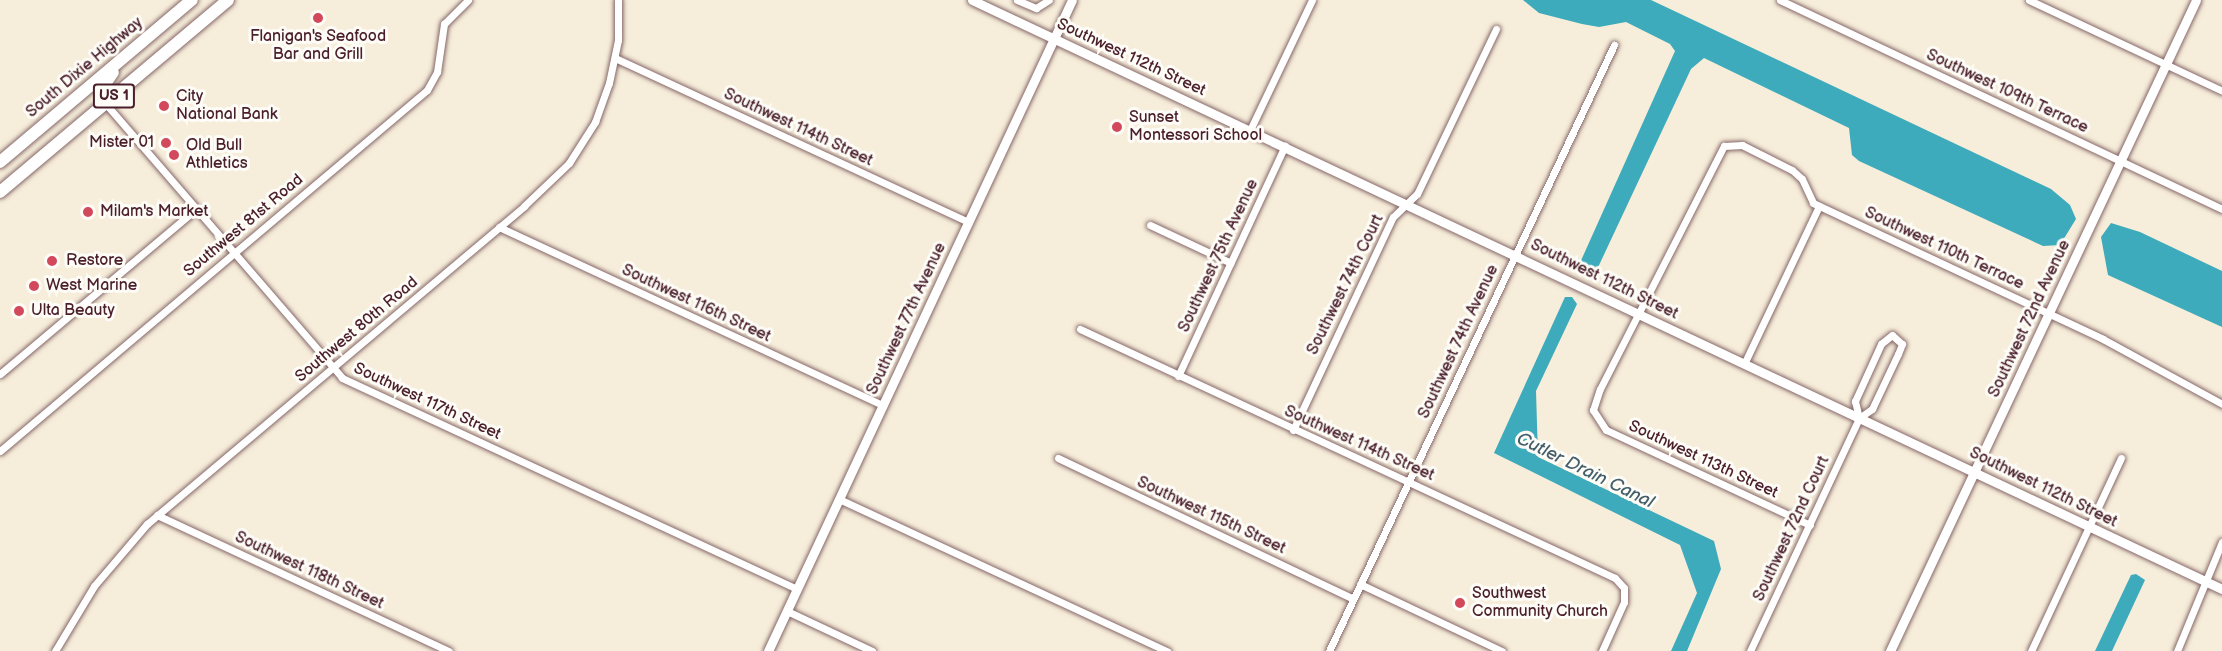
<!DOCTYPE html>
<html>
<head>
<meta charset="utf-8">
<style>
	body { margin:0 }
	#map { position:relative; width:2222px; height:651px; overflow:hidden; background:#f6edda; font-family:"Balsamiq Sans",sans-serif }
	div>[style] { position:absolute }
	.water>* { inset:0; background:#3dabbb }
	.roads { filter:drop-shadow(0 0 2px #866768) drop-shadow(0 0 2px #866768) }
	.street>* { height:7px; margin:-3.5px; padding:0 3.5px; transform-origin:3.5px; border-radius:3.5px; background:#fff }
	.secondary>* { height:9px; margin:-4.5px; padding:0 4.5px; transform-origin:4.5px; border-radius:4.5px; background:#fff }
	.highway>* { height:12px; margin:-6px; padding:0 6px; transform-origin:6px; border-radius:6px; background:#fff }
	.dots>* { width:16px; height:16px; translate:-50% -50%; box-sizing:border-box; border:3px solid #fdfcf7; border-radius:50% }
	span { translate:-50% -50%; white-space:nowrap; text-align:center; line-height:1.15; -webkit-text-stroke:6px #fdfcf7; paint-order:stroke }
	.shield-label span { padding:2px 4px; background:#fdfcf7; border:2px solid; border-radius:4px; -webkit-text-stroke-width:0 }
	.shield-label { font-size:15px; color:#4a1f2b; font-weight:700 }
	.poi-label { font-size:16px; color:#4a1f2b }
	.left { translate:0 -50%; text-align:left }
	.right { translate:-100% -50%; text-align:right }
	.street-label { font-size:16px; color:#4a1f2b }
	.water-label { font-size:18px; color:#445e6c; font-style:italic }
</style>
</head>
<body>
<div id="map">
	<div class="water">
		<i style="clip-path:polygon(1523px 0,1651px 0,2051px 189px,2070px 205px,2076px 219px,2060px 245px,2043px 246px,1859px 161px,1852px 155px,1849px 128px,1704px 58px,1691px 69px,1593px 278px,1581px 272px,1579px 265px,1675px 51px,1670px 44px,1626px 22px,1599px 27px,1582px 24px,1539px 13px)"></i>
		<i style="clip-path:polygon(2111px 223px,2140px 232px,2222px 271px,2222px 327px,2108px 275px,2101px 237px)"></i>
		<i style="clip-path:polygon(1565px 297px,1572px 297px,1577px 304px,1536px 391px,1538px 457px,1714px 541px,1721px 569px,1687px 651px,1671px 651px,1697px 593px,1680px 545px,1494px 453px)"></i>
		<i style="clip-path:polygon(2136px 574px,2145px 580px,2112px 651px,2095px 651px,2131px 575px)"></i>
	</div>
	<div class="roads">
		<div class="street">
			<i style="left:1017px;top:0;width:21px;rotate:23deg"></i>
			<i style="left:1036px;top:8px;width:15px;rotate:-32deg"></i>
			<i style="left:1780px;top:0;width:489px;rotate:25.3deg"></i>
			<i style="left:2029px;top:0;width:213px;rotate:25.2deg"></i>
			<i style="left:615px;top:58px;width:390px;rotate:24.9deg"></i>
			<i style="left:105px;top:103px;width:363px;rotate:49.2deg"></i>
			<i style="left:342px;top:378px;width:502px;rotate:24.88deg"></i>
			<i style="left:1250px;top:130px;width:144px;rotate:-64.5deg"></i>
			<i style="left:1150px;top:225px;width:89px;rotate:25.1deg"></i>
			<i style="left:499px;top:227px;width:423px;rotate:24.9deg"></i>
			<i style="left:1080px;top:329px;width:590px;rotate:24.96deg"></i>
			<i style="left:1615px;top:578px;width:13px;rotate:48deg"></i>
			<i style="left:1624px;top:588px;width:14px;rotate:90deg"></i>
			<i style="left:1624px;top:602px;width:54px;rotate:114.2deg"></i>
			<i style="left:1744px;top:364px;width:175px;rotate:-64.6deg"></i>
			<i style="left:0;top:374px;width:255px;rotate:-40.1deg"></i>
			<i style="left:1178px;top:376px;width:254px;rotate:-65.1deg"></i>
			<i style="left:1293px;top:430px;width:235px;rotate:-64.9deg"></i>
			<i style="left:1393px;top:217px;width:33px;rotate:-44deg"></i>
			<i style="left:1417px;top:194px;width:183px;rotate:-64.4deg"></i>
			<i style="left:0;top:451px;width:559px;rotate:-40.21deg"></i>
			<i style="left:427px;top:90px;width:21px;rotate:-61deg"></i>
			<i style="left:437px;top:72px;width:49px;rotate:-81.7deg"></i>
			<i style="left:444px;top:24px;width:34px;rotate:-45deg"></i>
			<i style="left:1058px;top:458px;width:327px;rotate:25.5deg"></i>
			<i style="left:839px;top:499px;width:362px;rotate:24.9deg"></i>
			<i style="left:157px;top:515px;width:322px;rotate:25deg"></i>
			<i style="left:1810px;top:525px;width:225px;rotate:-155deg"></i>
			<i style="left:1606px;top:430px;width:24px;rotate:-123deg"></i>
			<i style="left:1593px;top:410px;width:22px;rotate:-72deg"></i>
			<i style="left:1600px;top:389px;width:273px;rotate:-63deg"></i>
			<i style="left:1724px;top:146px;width:18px;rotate:-3deg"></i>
			<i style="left:1742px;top:145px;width:56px;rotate:26.6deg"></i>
			<i style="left:1792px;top:170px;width:13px;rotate:42deg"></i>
			<i style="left:1802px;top:179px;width:26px;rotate:65deg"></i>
			<i style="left:1813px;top:203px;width:320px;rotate:25.1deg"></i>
			<i style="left:2103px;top:339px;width:136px;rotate:28.6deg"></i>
			<i style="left:1360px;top:584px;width:157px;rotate:25.3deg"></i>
			<i style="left:787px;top:611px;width:94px;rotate:25.2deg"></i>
			<i style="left:55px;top:651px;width:76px;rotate:-59deg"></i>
			<i style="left:94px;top:586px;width:82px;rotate:-49.5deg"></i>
			<i style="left:147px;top:524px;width:493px;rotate:-40.1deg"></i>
			<i style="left:524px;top:206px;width:62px;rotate:-43.7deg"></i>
			<i style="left:569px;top:163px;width:49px;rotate:-57.6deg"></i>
			<i style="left:595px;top:122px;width:41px;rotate:-70.3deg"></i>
			<i style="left:609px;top:83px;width:44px;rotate:-78.2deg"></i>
			<i style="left:618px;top:40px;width:40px;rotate:-90deg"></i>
			<i style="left:1329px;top:651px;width:670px;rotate:-64.81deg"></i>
			<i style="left:1750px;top:651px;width:257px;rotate:-64.9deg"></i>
			<i style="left:1859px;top:418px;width:16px;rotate:-35deg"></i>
			<i style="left:1872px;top:409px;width:61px;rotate:-64.7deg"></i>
			<i style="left:1898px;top:354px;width:11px;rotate:-68deg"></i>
			<i style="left:1902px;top:344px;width:13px;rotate:-138deg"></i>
			<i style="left:1892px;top:335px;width:14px;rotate:141deg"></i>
			<i style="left:1881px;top:344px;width:63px;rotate:114.5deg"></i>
			<i style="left:1855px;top:401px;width:17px;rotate:77deg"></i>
			<i style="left:2031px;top:651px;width:213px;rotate:-65deg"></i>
			<i style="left:2177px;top:651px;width:118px;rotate:-67.6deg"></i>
		</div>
		<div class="secondary">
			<i style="left:972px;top:0;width:1382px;rotate:25.23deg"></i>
			<i style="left:768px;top:651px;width:718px;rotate:-64.97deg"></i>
			<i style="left:1890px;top:651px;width:719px;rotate:-64.82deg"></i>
		</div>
		<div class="highway">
			<i style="left:105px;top:103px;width:19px;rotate:-90deg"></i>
			<i style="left:105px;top:84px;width:14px;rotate:-56deg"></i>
			<i style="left:0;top:162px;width:251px;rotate:-40.2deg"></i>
			<i style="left:0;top:192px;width:298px;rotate:-40.1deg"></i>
		</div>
	</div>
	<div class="dots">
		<i style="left:318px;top:18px;background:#d1495b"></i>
		<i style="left:164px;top:106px;background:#d1495b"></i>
		<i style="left:1117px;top:127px;background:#d1495b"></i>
		<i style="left:166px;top:143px;background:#d1495b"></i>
		<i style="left:174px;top:155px;background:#d1495b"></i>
		<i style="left:88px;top:212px;background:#d1495b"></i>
		<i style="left:52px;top:261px;background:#d1495b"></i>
		<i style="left:34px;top:286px;background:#d1495b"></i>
		<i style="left:19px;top:311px;background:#d1495b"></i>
		<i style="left:1460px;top:603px;background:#d1495b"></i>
	</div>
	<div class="shield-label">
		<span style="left:114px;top:96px">US 1</span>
	</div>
	<div class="poi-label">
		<span style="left:318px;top:46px">Flanigan's Seafood<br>Bar and Grill</span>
		<span class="left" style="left:176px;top:106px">City<br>National Bank</span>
		<span class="left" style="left:1129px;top:127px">Sunset<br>Montessori School</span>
		<span class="right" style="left:154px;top:143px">Mister 01</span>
		<span class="left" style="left:186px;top:155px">Old Bull<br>Athletics</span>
		<span class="left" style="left:100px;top:212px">Milam's Market</span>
		<span class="left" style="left:66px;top:261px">Restore</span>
		<span class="left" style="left:46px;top:286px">West Marine</span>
		<span class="left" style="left:31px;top:311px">Ulta Beauty</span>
		<span class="left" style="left:1472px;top:603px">Southwest<br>Community Church</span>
	</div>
	<div class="street-label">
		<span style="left:1131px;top:58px;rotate:25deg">Southwest 112th Street</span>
		<span style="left:85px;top:68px;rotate:-40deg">South Dixie Highway</span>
		<span style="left:2007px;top:92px;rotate:25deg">Southwest 109th Terrace</span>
		<span style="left:798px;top:128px;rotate:25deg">Southwest 114th Street</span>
		<span style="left:244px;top:226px;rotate:-40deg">Southwest 81st Road</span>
		<span style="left:1944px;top:249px;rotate:25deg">Southwest 110th Terrace</span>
		<span style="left:1219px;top:256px;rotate:-65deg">Southwest 75th Avenue</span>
		<span style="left:1604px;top:280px;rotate:26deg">Southwest 112th Street</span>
		<span style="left:1346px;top:285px;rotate:-64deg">Southwest 74th Court</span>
		<span style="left:696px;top:304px;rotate:25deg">Southwest 116th Street</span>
		<span style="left:907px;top:319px;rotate:-65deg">Southwest 77th Avenue</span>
		<span style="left:2030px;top:319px;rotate:-65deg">Southwest 72nd Avenue</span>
		<span style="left:357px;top:330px;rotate:-40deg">Southwest 80th Road</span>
		<span style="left:1459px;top:342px;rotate:-65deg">Southwest 74th Avenue</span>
		<span style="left:427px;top:402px;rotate:25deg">Southwest 117th Street</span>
		<span style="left:1359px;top:444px;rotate:24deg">Southwest 114th Street</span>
		<span style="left:1703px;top:460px;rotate:25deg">Southwest 113th Street</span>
		<span style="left:2043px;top:488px;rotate:26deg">Southwest 112th Street</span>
		<span style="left:1211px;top:516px;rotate:25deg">Southwest 115th Street</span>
		<span style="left:1792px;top:529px;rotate:-65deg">Southwest 72nd Court</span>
		<span style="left:309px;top:571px;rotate:25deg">Southwest 118th Street</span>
	</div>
	<div class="water-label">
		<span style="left:1585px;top:471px;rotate:26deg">Cutler Drain Canal</span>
	</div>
</div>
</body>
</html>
